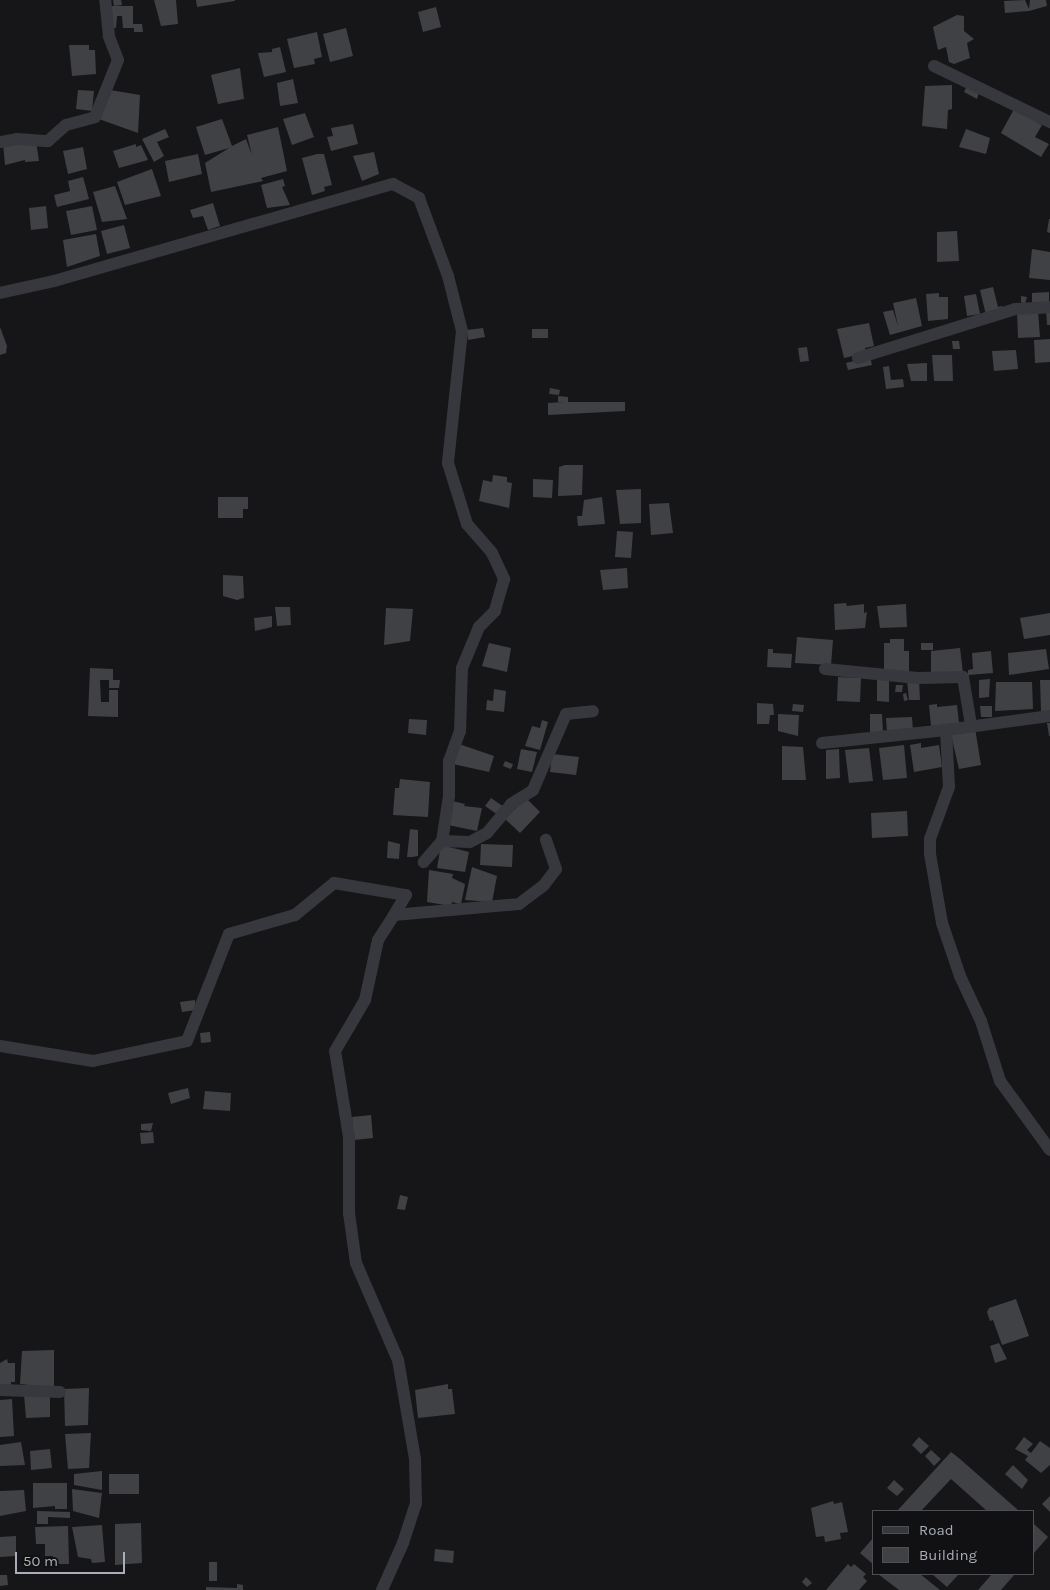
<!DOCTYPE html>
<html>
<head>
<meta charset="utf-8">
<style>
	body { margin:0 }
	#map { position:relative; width:1050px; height:1590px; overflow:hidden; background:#161618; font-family:Karla,sans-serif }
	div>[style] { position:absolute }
	.building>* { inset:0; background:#404145 }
	.minor>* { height:12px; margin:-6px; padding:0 6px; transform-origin:6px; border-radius:6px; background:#37383d }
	span { translate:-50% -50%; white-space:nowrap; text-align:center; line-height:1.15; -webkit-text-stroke:4.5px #111113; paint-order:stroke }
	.legend { position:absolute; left:872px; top:1510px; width:162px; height:65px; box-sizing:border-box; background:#111113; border:1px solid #4d4f55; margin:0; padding:6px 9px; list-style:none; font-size:15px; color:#a8adb8 }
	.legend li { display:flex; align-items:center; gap:10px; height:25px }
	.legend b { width:25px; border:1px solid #4d4f55 }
	.scale { position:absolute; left:15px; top:1552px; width:110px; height:22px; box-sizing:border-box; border:2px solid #a8adb8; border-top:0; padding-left:6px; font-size:15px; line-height:18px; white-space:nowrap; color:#a8adb8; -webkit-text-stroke:4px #111113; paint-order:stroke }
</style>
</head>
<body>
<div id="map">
	<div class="building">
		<i style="clip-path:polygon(113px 0,121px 0,122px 5px,114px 6px)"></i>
		<i style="clip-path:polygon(154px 0,176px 0,178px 24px,161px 26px)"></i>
		<i style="clip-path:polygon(196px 0,235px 0,235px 1px,197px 7px)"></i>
		<i style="clip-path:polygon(1025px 0,1029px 9px,1030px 0,1046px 0,1047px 6px,1029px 11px,1005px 13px,1004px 1px)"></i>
		<i style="clip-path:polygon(109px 6px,133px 6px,133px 24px,142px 24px,143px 32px,134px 32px,134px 28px,123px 28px,122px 16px,117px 16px,116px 28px,111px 27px)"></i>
		<i style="clip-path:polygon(436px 7px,441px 27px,423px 32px,418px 12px)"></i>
		<i style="clip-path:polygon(957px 15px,964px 16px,964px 31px,974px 39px,967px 43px,970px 58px,954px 64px,949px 62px,946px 47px,938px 50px,933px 27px)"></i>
		<i style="clip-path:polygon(346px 28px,353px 56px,330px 62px,323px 34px)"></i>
		<i style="clip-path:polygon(317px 32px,322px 57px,314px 59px,315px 64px,294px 68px,287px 39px)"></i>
		<i style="clip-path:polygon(69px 45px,89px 45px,89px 50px,95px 50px,96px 74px,72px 76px)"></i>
		<i style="clip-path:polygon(280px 47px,286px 72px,264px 77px,258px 53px,272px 52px,272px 49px)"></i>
		<i style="clip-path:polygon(240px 68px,244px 99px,218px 104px,211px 75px)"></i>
		<i style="clip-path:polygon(293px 79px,298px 103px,280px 106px,277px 83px)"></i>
		<i style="clip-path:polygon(968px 84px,980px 89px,977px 99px,964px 92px)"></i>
		<i style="clip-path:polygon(952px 85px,952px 109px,948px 110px,947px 129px,922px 126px,925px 86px)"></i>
		<i style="clip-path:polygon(78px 90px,94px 91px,92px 111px,76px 109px)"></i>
		<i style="clip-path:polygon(110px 90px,140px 95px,138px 133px,96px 118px)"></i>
		<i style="clip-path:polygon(1014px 109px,1042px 125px,1035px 137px,1049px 144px,1041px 157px,1001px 133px)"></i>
		<i style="clip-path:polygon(305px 113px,314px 137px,292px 145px,283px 119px)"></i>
		<i style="clip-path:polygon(222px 119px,232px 146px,246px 139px,252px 155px,247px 135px,278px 127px,287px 171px,261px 178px,263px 181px,211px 192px,205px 163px,229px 148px,205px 155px,196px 127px)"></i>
		<i style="clip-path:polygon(353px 124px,358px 144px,331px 151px,327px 137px,333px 136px,331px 128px)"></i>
		<i style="clip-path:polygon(165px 129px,169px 137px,157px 142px,164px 156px,154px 162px,142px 139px)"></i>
		<i style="clip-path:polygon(966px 129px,990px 138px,986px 154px,959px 147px)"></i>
		<i style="clip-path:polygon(36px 141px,39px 161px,25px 162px,25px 160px,5px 165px,3px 143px)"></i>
		<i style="clip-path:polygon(136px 144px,136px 147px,141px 145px,148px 160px,119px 168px,113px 151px)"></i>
		<i style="clip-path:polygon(83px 147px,87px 169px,68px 174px,63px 151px)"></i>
		<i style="clip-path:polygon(374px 152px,379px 174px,362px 181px,353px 156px)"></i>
		<i style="clip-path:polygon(198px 154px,202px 174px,169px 182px,165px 161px)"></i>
		<i style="clip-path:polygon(317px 154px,324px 154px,332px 185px,324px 187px,325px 191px,312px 195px,302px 158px)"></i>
		<i style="clip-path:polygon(152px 169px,161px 196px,125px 205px,117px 182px)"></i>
		<i style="clip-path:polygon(83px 177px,89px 199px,57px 207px,54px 195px,70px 191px,68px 181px)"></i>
		<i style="clip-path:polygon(283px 179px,285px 186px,282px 187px,290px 205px,267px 208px,261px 185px)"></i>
		<i style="clip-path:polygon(115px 186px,127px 219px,102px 222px,93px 192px)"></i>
		<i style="clip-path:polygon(213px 203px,220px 226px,208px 230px,203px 216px,193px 218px,190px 210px)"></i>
		<i style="clip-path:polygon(46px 206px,48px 228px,31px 230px,29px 208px)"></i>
		<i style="clip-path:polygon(92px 206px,97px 230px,71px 235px,66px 211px)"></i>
		<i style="clip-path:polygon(1049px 219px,1050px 219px,1050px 233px,1047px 232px)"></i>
		<i style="clip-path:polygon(124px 225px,130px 248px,107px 254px,101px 231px)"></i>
		<i style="clip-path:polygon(957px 231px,959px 261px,937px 262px,937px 232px)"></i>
		<i style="clip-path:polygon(96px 234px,100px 256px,67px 267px,63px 240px)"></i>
		<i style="clip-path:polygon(1032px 249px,1050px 252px,1050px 280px,1029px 278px)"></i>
		<i style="clip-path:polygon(993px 287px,998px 307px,1002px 306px,1003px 310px,986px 315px,980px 290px)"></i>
		<i style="clip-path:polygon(1049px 292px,1049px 304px,1032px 304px,1032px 293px)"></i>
		<i style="clip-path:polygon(939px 293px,939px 297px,948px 297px,948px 319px,928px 321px,926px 294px)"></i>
		<i style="clip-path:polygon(976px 294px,980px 314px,967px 316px,964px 296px)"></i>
		<i style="clip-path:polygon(1021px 296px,1027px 297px,1025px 304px,1021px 302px)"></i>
		<i style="clip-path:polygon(916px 298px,922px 326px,890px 335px,883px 312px,893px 310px,898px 326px,893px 303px)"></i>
		<i style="clip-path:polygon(1046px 309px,1050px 309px,1050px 325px,1047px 325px)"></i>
		<i style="clip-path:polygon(1017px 311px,1038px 311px,1040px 337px,1018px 338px)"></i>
		<i style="clip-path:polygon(869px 323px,874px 346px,865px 348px,866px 353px,844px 358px,837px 329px)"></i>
		<i style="clip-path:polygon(0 327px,7px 346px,6px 353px,0 355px)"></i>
		<i style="clip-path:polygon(483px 328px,485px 337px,468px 340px,467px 330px)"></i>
		<i style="clip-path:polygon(532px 329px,548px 329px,548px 338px,532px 338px)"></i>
		<i style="clip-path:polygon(1050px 339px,1050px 362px,1035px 363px,1034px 340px)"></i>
		<i style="clip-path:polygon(952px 341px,959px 341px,960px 349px,953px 349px)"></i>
		<i style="clip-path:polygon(807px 347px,809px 361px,800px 362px,798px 348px)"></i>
		<i style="clip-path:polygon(1016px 350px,1018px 369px,994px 371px,992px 351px)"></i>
		<i style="clip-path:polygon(932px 355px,952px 355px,953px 381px,934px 381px)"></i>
		<i style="clip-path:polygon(870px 357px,872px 365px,848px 370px,846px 363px)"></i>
		<i style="clip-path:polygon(927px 363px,927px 381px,911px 381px,907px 364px)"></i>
		<i style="clip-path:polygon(889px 366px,891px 380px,903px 379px,904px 387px,886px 389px,883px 367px)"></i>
		<i style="clip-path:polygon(550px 388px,560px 390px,559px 395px,549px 394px)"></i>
		<i style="clip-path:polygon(558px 396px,568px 397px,568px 402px,558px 402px)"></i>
		<i style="clip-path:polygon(564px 402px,625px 402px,625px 411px,548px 415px,548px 403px)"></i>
		<i style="clip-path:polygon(565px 465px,583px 465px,582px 495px,558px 496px,559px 467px)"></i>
		<i style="clip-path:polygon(493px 475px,507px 477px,507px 482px,512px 483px,509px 508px,479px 501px,483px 480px,492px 482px)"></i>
		<i style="clip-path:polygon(533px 479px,553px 480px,552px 498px,533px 497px)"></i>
		<i style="clip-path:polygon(641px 489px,641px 523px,620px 524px,616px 490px)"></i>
		<i style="clip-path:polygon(218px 497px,248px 497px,248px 509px,243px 509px,243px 518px,218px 518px)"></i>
		<i style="clip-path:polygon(602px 497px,605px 524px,578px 526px,577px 516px,582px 516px,584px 500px)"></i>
		<i style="clip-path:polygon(669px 503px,673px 533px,651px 535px,649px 504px)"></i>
		<i style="clip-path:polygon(617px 531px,633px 532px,631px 558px,615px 557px)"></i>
		<i style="clip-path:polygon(627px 568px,628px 588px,603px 590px,600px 570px)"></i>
		<i style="clip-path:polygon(223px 575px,243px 576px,244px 598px,237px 600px,223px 596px)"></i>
		<i style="clip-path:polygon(846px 603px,847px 606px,864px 604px,864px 613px,867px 612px,865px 628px,835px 630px,834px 604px)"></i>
		<i style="clip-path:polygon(906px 604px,907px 627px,880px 628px,877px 606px)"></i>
		<i style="clip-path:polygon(275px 607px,290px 607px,291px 625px,277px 626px)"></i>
		<i style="clip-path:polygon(386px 608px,413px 609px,410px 641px,384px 645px)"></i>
		<i style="clip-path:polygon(1050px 613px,1050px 635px,1024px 639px,1020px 618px)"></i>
		<i style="clip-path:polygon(272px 616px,272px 627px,255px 631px,254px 618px)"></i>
		<i style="clip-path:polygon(797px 637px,833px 640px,831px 665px,795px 663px)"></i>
		<i style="clip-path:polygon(890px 639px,904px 639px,904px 651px,909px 651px,909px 673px,884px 673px,884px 643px,890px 643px)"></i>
		<i style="clip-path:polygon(489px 643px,511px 648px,507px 672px,482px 666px)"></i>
		<i style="clip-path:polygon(921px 643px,933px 643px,933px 650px,921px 650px)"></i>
		<i style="clip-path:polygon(960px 648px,963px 673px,931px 676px,931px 651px)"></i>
		<i style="clip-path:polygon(768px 649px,773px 649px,773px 653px,792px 654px,791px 668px,767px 667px)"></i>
		<i style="clip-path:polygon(1046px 649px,1049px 669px,1009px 675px,1008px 653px)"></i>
		<i style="clip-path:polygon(991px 651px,993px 673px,968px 675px,968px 670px,973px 669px,972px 653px)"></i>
		<i style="clip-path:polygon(90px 668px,113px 669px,113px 680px,120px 680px,119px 688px,109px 688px,109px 680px,100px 680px,101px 702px,109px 702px,109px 690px,118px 690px,118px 717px,88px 716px)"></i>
		<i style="clip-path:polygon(838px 677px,861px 678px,860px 702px,837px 701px)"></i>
		<i style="clip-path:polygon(919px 679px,920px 700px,909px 700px,907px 680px)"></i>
		<i style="clip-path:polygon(990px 679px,989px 697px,979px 698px,979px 680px)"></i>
		<i style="clip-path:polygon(877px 680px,889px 680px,889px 702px,877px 701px)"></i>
		<i style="clip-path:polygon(1040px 680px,1050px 680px,1050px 711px,1041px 711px)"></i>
		<i style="clip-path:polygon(996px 682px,1032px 682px,1033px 709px,995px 711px)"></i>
		<i style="clip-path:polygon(896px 685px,903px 685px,902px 692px,895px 692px)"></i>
		<i style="clip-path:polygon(494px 689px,506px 691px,504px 712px,486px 710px,487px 700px,493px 701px)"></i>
		<i style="clip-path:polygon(906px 693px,908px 700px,904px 701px,903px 694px)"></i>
		<i style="clip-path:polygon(757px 703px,773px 704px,774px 715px,770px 715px,769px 724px,757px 724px)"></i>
		<i style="clip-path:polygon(793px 704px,804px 705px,803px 712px,792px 711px)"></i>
		<i style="clip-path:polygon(937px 704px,937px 707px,957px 705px,959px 723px,931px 726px,929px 705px)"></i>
		<i style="clip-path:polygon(980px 706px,992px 706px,992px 717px,981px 717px)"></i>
		<i style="clip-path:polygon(778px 714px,799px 715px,798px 736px,778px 731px)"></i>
		<i style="clip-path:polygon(870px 714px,882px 714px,883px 732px,870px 732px)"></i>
		<i style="clip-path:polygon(912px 717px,913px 731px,887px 733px,886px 718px)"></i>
		<i style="clip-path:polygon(409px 719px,427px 720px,426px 735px,408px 733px)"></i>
		<i style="clip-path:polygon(542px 720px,548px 722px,540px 750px,525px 746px,532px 726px,540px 728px)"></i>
		<i style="clip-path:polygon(1047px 723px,1050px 723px,1050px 736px,1049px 736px)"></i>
		<i style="clip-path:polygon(975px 728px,981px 765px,959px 769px,951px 735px)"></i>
		<i style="clip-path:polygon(921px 743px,921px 748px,939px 745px,942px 767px,914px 772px,910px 745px)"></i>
		<i style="clip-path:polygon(459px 744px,494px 756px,489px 772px,453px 764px)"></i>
		<i style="clip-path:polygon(904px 745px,907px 778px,883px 780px,879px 748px)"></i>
		<i style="clip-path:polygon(782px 746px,803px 747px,806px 780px,782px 780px)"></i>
		<i style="clip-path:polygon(869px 748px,873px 781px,849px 783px,845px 750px)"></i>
		<i style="clip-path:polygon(521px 749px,537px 752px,532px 772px,517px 769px)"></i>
		<i style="clip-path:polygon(839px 749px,840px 778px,826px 779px,826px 750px)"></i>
		<i style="clip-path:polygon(552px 754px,579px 757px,576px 775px,550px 772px)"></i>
		<i style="clip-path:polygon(505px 761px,513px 764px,511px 769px,503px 766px)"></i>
		<i style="clip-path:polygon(400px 779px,430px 782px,428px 817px,393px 815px,395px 788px,399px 788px)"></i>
		<i style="clip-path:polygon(491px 798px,504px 807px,498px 815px,485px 806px)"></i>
		<i style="clip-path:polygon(526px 798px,540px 812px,520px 833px,505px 819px)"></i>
		<i style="clip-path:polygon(452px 801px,465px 804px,464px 806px,482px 808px,477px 831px,448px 825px)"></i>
		<i style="clip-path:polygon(907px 811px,908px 836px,872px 838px,871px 813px)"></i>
		<i style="clip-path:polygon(410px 829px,418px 830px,418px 856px,412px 857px,407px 857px)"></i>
		<i style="clip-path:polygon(388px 841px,400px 844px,399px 859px,387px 858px)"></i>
		<i style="clip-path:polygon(481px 844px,513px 845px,512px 867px,480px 865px)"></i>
		<i style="clip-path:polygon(441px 845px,469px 852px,465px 872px,437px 868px)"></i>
		<i style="clip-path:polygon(472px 867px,497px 876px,492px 902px,465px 900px)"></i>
		<i style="clip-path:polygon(429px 870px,453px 874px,452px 878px,465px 884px,461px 904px,452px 902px,451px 906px,427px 902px)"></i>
		<i style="clip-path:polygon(195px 1000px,196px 1010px,182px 1012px,180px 1002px)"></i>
		<i style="clip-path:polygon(210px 1032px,211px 1042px,201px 1043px,200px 1033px)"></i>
		<i style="clip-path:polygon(188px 1088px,190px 1098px,171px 1104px,168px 1093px)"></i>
		<i style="clip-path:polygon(205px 1091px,231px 1093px,230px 1111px,203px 1109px)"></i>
		<i style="clip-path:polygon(371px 1115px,373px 1138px,354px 1140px,352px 1117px)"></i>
		<i style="clip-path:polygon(153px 1123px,151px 1131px,141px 1130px,141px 1124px)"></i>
		<i style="clip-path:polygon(153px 1132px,154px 1143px,141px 1144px,140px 1133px)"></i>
		<i style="clip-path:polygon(400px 1195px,408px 1197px,405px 1210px,397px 1209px)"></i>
		<i style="clip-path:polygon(1016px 1299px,1029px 1336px,1002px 1345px,993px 1320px,990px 1321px,987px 1312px,989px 1308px)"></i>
		<i style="clip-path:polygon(999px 1343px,1007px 1359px,995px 1363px,990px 1346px)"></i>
		<i style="clip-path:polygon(54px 1350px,54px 1388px,20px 1384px,22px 1351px)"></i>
		<i style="clip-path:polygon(7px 1359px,8px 1363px,15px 1363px,15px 1382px,11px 1382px,11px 1386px,0 1386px,0 1363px)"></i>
		<i style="clip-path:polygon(448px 1384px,448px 1389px,452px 1389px,455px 1414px,418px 1418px,415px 1390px)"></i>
		<i style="clip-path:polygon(89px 1388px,88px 1425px,65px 1426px,64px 1389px)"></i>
		<i style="clip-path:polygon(50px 1393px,50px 1417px,26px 1418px,24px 1395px)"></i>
		<i style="clip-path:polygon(12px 1399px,14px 1436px,0 1437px,0 1400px)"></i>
		<i style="clip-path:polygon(91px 1433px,89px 1468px,68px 1469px,65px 1434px)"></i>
		<i style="clip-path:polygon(919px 1437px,929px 1446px,921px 1454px,912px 1445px)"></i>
		<i style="clip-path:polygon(1024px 1437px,1033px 1444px,1027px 1450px,1031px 1453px,1040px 1441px,1050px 1448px,1050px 1465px,1041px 1473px,1025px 1460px,1028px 1456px,1015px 1449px)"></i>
		<i style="clip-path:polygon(21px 1442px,25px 1465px,0 1466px,0 1445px)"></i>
		<i style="clip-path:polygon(50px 1449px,52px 1468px,31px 1470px,30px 1451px)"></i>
		<i style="clip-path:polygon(931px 1450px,941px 1459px,934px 1466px,925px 1456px)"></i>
		<i style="clip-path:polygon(951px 1452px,960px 1459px,1019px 1511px,987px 1511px,951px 1479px,921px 1511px,897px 1511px)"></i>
		<i style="clip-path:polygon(1013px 1465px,1028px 1480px,1022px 1489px,1005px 1474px)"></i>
		<i style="clip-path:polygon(102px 1471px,102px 1490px,74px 1485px,74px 1474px)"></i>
		<i style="clip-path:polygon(109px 1474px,139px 1474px,139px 1494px,109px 1494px)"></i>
		<i style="clip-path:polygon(894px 1480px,904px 1489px,897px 1496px,887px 1488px)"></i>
		<i style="clip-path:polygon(33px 1483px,67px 1483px,67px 1509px,55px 1509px,55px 1506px,33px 1508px)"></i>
		<i style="clip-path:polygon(72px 1489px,102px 1493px,99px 1518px,73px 1511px)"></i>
		<i style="clip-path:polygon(24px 1490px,26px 1511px,0 1516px,0 1491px)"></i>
		<i style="clip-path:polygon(1050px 1496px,1050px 1512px,1042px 1504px)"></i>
		<i style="clip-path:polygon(833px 1501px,834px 1504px,842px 1502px,848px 1532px,840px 1533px,841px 1539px,825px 1542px,824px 1536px,816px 1537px,811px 1508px)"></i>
		<i style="clip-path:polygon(37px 1511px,70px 1512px,70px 1518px,48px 1517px,48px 1524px,37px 1524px)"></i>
		<i style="clip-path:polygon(141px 1523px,142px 1563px,115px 1565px,115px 1524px)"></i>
		<i style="clip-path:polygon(1034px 1524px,1048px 1537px,1034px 1553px)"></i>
		<i style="clip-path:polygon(102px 1525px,105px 1562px,92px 1563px,91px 1559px,78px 1557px,72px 1527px)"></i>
		<i style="clip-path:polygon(68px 1526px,69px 1564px,53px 1564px,53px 1556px,45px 1556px,45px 1544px,36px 1544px,35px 1527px)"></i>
		<i style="clip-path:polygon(16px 1536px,16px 1556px,0 1557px,0 1537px)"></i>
		<i style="clip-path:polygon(874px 1537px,874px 1565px,860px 1553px)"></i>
		<i style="clip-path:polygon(435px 1549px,454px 1551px,453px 1563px,434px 1561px)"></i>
		<i style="clip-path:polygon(209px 1562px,217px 1562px,217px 1581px,209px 1581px)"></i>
		<i style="clip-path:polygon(848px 1564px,851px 1567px,854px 1564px,866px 1574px,863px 1577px,867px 1581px,859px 1590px,826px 1590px)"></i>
		<i style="clip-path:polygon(878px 1574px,920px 1574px,940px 1590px,899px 1590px)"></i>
		<i style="clip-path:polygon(932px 1574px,959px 1574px,947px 1587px)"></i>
		<i style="clip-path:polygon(992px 1574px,1015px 1574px,1001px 1590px,978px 1590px)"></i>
		<i style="clip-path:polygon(0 1575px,7px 1575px,8px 1585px,0 1586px)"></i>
		<i style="clip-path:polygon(806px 1577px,812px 1583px,807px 1587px,802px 1582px)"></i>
		<i style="clip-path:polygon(237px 1584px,243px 1585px,243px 1590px,237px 1590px)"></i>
		<i style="clip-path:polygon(206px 1587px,237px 1588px,237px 1590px,206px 1590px)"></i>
	</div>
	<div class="minor">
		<i style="left:934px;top:66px;width:129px;rotate:25.8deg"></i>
		<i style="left:0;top:142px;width:17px;rotate:-10deg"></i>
		<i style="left:17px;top:139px;width:31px;rotate:4deg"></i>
		<i style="left:48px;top:141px;width:24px;rotate:-42deg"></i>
		<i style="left:66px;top:125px;width:30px;rotate:-15deg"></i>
		<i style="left:95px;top:117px;width:61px;rotate:-68deg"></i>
		<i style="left:118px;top:60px;width:26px;rotate:-111deg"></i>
		<i style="left:109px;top:36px;width:36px;rotate:-96deg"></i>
		<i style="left:0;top:293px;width:55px;rotate:-12.5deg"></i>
		<i style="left:54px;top:281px;width:353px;rotate:-16deg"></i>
		<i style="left:393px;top:184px;width:30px;rotate:28deg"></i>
		<i style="left:419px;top:198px;width:83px;rotate:69.6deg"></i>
		<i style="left:448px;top:276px;width:57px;rotate:75.7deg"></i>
		<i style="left:462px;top:331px;width:133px;rotate:96.1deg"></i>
		<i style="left:448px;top:463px;width:64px;rotate:72.7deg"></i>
		<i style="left:467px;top:524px;width:38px;rotate:49deg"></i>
		<i style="left:492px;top:553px;width:29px;rotate:65deg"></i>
		<i style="left:504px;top:579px;width:33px;rotate:106deg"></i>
		<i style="left:495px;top:611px;width:23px;rotate:135deg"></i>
		<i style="left:479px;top:627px;width:44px;rotate:112.5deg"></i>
		<i style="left:462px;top:668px;width:63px;rotate:91.8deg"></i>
		<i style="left:460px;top:731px;width:32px;rotate:110deg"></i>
		<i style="left:449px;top:761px;width:35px;rotate:90deg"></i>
		<i style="left:449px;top:796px;width:46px;rotate:98.8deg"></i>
		<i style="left:442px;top:841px;width:28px;rotate:131deg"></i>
		<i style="left:858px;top:358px;width:164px;rotate:-17.3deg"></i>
		<i style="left:1015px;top:309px;width:35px;rotate:-3deg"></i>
		<i style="left:825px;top:669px;width:93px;rotate:5.5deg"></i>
		<i style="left:918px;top:678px;width:45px;rotate:-1.3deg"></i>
		<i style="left:963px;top:677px;width:49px;rotate:80.5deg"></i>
		<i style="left:946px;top:730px;width:105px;rotate:-7.7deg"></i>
		<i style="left:822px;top:743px;width:125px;rotate:-6deg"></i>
		<i style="left:946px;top:730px;width:57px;rotate:87deg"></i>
		<i style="left:949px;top:787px;width:55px;rotate:110.1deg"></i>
		<i style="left:930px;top:839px;width:15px;rotate:90deg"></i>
		<i style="left:930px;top:854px;width:70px;rotate:80.1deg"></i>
		<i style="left:942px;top:923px;width:56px;rotate:71.2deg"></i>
		<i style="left:960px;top:976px;width:50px;rotate:65deg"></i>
		<i style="left:981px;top:1021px;width:63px;rotate:72.4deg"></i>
		<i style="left:1000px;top:1081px;width:85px;rotate:54.1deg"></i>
		<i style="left:442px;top:841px;width:28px;rotate:2deg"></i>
		<i style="left:470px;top:842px;width:19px;rotate:-28deg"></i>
		<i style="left:487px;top:833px;width:38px;rotate:-50deg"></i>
		<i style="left:511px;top:804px;width:26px;rotate:-32deg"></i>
		<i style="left:533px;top:790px;width:83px;rotate:-66.5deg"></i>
		<i style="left:566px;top:714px;width:27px;rotate:-6deg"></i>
		<i style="left:0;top:1046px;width:94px;rotate:9.2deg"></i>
		<i style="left:93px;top:1061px;width:96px;rotate:-12deg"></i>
		<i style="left:187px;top:1041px;width:115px;rotate:-68.6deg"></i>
		<i style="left:229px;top:934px;width:69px;rotate:-16.1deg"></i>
		<i style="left:295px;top:915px;width:50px;rotate:-39.4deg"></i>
		<i style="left:334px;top:883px;width:73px;rotate:9.5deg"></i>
		<i style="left:406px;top:895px;width:23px;rotate:121deg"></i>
		<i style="left:0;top:1390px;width:60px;rotate:1.9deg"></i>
		<i style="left:382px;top:1590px;width:51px;rotate:-65.9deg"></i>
		<i style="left:403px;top:1543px;width:42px;rotate:-72deg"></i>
		<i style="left:416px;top:1503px;width:44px;rotate:-91.3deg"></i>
		<i style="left:415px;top:1459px;width:100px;rotate:-99.7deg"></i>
		<i style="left:398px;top:1360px;width:106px;rotate:-113.4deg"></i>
		<i style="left:356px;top:1263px;width:50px;rotate:-98deg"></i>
		<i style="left:349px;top:1213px;width:76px;rotate:-90deg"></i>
		<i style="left:349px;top:1137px;width:87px;rotate:-99.2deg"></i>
		<i style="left:335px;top:1051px;width:59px;rotate:-59.5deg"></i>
		<i style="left:365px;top:1000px;width:61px;rotate:-77.8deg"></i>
		<i style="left:378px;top:940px;width:30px;rotate:-57deg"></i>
		<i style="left:394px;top:915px;width:125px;rotate:-5deg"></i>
		<i style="left:519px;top:904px;width:31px;rotate:-37deg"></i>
		<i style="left:544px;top:885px;width:20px;rotate:-53deg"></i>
		<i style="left:556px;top:869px;width:31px;rotate:-109deg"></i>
	</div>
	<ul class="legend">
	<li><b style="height:6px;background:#37383d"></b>Road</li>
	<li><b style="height:14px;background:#404145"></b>Building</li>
	</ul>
	<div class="scale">50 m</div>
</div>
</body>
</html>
